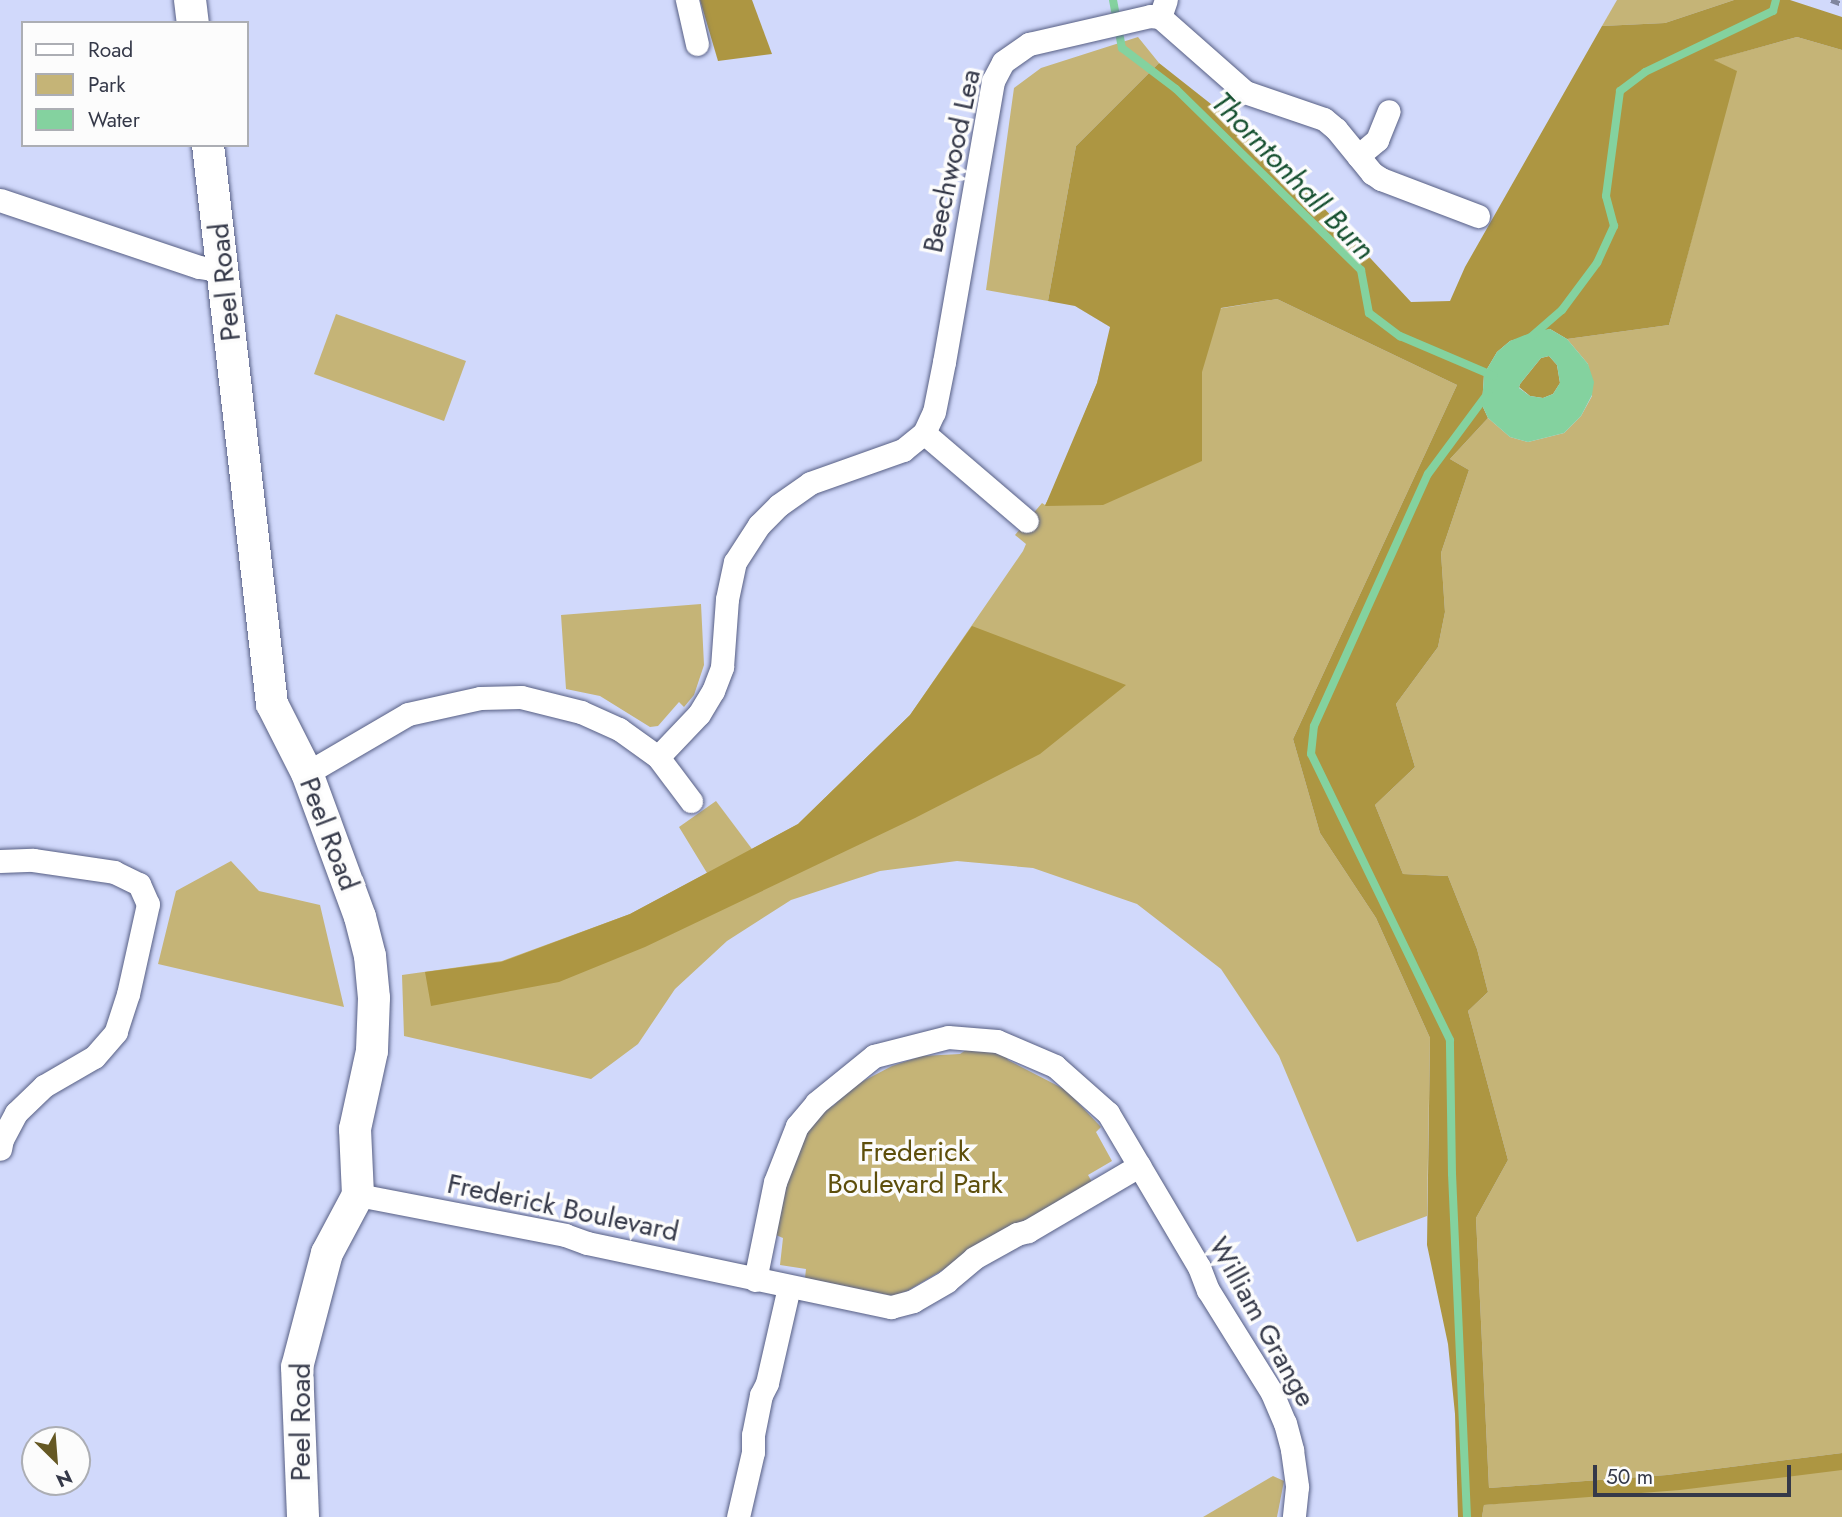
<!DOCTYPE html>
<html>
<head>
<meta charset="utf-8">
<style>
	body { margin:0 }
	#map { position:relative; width:1842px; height:1517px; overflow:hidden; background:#d1d9fb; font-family:Jost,sans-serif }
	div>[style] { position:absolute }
	.green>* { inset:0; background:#c5b477 }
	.forest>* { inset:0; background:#ad9642 }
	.water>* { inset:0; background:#84d29f }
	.stream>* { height:8px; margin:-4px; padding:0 4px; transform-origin:4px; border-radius:4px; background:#84d29f }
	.roads { filter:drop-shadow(0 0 2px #575f84) drop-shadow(0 0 2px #575f84) }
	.street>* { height:23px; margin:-11.5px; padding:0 11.5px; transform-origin:11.5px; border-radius:11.5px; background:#fff }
	.secondary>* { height:32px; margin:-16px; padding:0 16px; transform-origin:16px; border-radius:16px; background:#fff }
	.rail>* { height:5px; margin-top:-2.5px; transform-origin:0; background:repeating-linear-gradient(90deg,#80869e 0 9px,transparent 0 18px) }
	span { translate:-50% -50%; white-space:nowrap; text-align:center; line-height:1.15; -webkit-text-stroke:7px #fcfcfc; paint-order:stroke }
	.street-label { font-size:28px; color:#353949 }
	.park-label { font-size:28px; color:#5d4e0b }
	.water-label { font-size:30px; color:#144f2e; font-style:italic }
	.legend { position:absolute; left:21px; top:21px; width:228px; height:126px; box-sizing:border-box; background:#fcfcfc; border:2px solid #acaeb4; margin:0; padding:9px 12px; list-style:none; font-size:21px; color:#353949 }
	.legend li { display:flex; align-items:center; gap:14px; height:35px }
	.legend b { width:35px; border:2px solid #acaeb4 }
	.north { position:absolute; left:21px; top:1426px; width:70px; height:70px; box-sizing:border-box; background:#fcfcfc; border:2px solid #acaeb4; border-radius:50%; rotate:155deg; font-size:19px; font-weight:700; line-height:28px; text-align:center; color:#353949 }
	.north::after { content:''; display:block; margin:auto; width:24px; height:32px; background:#655824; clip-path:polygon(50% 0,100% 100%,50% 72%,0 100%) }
	.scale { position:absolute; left:1593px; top:1465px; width:198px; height:32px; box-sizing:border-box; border:4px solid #353949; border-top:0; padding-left:9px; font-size:21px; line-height:24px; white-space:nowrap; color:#353949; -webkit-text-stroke:5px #fcfcfc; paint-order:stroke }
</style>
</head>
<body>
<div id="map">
	<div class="green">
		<i style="clip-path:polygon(1617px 0,1734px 0,1665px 23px,1602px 26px)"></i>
		<i style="clip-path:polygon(1138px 37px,1159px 63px,1076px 146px,1048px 301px,986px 290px,1014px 88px,1041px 68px)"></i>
		<i style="clip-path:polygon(1797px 37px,1842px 50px,1842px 1453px,1667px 1475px,1489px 1488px,1476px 1218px,1508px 1160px,1468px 1011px,1488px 992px,1477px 949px,1448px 876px,1403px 874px,1375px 805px,1415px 767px,1396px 704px,1438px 647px,1445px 612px,1441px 553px,1469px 470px,1450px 459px,1488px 418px,1510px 437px,1528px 442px,1564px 433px,1581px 416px,1592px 396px,1588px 364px,1567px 339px,1669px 325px,1736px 71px,1713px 60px)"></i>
		<i style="clip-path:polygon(1277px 299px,1457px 385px,1293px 739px,1320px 833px,1376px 918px,1430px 1038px,1427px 1216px,1357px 1242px,1279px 1056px,1221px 969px,1137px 904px,1033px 868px,957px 861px,880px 871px,791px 900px,727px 941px,675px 989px,638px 1044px,591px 1079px,404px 1036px,402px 975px,502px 961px,630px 914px,707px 873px,679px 827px,716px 801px,752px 849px,798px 824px,910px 715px,1023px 551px,1026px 544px,1015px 535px,1042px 503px,1045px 505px,1054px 489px,1097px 383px,1111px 327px)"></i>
		<i style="clip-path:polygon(336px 314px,466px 361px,444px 421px,314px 374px)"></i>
		<i style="clip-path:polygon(701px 604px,704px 665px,694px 695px,684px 707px,679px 702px,658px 726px,650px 727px,600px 696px,566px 689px,561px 615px)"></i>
		<i style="clip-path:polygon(231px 861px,259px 891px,320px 905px,344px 1007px,158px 964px,176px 891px)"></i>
		<i style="clip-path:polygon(972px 1046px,1003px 1050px,1008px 1060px,1066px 1090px,1101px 1127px,1096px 1132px,1112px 1161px,1088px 1175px,1092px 1182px,907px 1291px,893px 1296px,805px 1278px,806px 1269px,780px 1265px,783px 1238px,776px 1235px,788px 1179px,803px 1143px,803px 1131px,822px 1107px,833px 1106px,852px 1087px,892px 1066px,922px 1056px,960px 1054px)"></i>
		<i style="clip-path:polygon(1842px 1468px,1842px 1517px,1482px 1517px,1484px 1505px)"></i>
		<i style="clip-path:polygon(1273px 1476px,1284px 1481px,1277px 1517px,1203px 1517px)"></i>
	</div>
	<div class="forest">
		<i style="clip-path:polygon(700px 0,752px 0,772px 54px,718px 61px)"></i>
		<i style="clip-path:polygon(1734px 0,1790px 0,1842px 17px,1842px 50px,1797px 37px,1714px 60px,1737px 71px,1669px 325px,1567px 339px,1550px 329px,1510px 341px,1497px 352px,1484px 374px,1482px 405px,1488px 418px,1450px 459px,1469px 470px,1441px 553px,1445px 612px,1438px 647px,1396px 704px,1415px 767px,1375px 805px,1403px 874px,1448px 876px,1477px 949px,1488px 992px,1468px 1011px,1508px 1160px,1476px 1218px,1489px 1488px,1667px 1475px,1842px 1453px,1842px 1470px,1680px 1490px,1484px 1505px,1482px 1517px,1458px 1517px,1455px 1414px,1448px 1344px,1427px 1245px,1430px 1038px,1376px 918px,1320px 833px,1293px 739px,1457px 385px,1277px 299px,1221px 308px,1202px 372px,1202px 461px,1103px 505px,1045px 506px,1097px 383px,1110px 327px,1075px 306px,1048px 301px,1076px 146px,1159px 63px,1230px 119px,1321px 205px,1411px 302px,1450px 301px,1465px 267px,1602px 26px,1665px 23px)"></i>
		<i style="clip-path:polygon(1549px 356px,1557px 365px,1560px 383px,1553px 394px,1543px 398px,1530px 396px,1519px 387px,1520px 384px,1541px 358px)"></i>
		<i style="clip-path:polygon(972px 626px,1126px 685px,1040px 754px,915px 818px,645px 947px,559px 982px,431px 1006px,425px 972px,501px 962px,630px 914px,798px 824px,910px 715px)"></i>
	</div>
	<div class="water">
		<i style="clip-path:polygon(evenodd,1550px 329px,1567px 339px,1588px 364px,1594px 382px,1592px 395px,1581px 416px,1564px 433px,1528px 442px,1510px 437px,1488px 418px,1482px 405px,1484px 374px,1497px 352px,1510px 341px,1535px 331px,1550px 329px,1549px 356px,1557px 365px,1560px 383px,1553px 394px,1543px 398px,1530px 396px,1519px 388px,1520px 384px,1541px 358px,1549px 356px)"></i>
	</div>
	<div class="stream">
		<i style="left:1113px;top:0;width:49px;rotate:79.4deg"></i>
		<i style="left:1122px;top:48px;width:68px;rotate:37.2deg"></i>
		<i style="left:1176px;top:89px;width:259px;rotate:44.4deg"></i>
		<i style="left:1361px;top:270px;width:44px;rotate:79.5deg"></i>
		<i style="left:1369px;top:313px;width:39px;rotate:37deg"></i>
		<i style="left:1400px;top:336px;width:102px;rotate:23.1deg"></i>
		<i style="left:1532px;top:336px;width:40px;rotate:-41deg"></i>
		<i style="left:1562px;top:310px;width:59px;rotate:-53.3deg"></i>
		<i style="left:1597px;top:263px;width:41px;rotate:-65.3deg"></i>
		<i style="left:1614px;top:226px;width:31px;rotate:-105deg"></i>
		<i style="left:1606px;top:196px;width:106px;rotate:-82.4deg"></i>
		<i style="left:1620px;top:91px;width:31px;rotate:-37deg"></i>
		<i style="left:1645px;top:72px;width:142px;rotate:-25.5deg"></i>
		<i style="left:1773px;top:11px;width:11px;rotate:-75deg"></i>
		<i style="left:1467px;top:1517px;width:343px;rotate:-92.5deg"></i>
		<i style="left:1452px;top:1174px;width:134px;rotate:-90.9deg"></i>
		<i style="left:1450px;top:1040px;width:318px;rotate:-115.9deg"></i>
		<i style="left:1311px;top:754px;width:28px;rotate:-84deg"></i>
		<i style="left:1314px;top:726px;width:277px;rotate:-65.7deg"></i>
		<i style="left:1428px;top:474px;width:101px;rotate:-53.5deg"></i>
	</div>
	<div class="roads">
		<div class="street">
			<i style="left:687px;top:0;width:45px;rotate:77.2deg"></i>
			<i style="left:1160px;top:17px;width:113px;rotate:41.4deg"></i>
			<i style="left:1245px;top:92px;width:83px;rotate:18.9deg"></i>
			<i style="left:1324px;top:119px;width:16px;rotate:40deg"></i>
			<i style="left:1336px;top:129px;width:57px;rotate:50.7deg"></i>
			<i style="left:1372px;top:173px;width:11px;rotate:34deg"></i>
			<i style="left:1381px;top:179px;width:104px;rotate:20.9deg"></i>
			<i style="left:1358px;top:156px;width:25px;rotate:-40deg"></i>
			<i style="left:1377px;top:140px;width:31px;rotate:-68deg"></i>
			<i style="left:0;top:200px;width:210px;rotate:18.6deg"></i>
			<i style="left:199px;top:267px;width:25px;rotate:9deg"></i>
			<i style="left:924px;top:433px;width:135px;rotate:40.5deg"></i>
			<i style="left:658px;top:757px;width:59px;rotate:-46.4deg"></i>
			<i style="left:699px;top:714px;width:27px;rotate:-59deg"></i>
			<i style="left:713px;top:691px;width:26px;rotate:-69deg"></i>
			<i style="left:722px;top:667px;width:68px;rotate:-85.8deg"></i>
			<i style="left:727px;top:599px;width:38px;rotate:-78deg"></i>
			<i style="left:735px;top:562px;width:44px;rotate:-57deg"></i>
			<i style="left:759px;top:525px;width:28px;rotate:-45deg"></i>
			<i style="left:779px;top:505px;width:38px;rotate:-35deg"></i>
			<i style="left:810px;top:483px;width:99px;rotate:-19.5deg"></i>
			<i style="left:903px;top:450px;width:27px;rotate:-39deg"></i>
			<i style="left:924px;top:433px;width:23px;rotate:-65deg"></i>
			<i style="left:934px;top:412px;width:51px;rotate:-78.7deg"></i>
			<i style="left:944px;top:362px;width:285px;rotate:-80.1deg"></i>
			<i style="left:993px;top:81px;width:21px;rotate:-62deg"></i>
			<i style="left:1003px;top:62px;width:32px;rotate:-35deg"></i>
			<i style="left:1029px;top:44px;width:124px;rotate:-13deg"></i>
			<i style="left:1150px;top:16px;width:10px;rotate:6deg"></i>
			<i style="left:1160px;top:17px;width:18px;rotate:-71deg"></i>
			<i style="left:307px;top:773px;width:117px;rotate:-30.3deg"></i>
			<i style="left:408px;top:714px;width:74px;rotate:-12.5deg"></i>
			<i style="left:480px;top:698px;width:41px;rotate:-1.4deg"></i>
			<i style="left:521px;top:697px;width:62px;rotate:14deg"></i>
			<i style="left:581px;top:712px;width:42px;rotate:24.1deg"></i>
			<i style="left:619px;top:729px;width:48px;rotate:35.7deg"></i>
			<i style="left:658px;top:757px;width:55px;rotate:53.1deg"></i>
			<i style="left:0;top:861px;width:33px;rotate:-2deg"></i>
			<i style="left:33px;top:860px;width:82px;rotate:8.4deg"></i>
			<i style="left:114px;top:872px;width:28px;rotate:26deg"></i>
			<i style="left:139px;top:884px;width:22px;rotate:66deg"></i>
			<i style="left:148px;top:904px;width:92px;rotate:102.5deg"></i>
			<i style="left:128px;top:994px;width:40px;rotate:108deg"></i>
			<i style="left:116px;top:1032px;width:33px;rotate:131deg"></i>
			<i style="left:94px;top:1057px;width:58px;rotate:149.9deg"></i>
			<i style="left:44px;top:1086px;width:39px;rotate:136deg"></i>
			<i style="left:16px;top:1113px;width:30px;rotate:118deg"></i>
			<i style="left:2px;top:1139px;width:10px;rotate:101deg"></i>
			<i style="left:358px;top:1195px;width:211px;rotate:10.9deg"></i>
			<i style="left:565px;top:1235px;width:23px;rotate:20deg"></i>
			<i style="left:587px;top:1243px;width:311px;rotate:11.9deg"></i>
			<i style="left:891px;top:1307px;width:23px;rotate:-15deg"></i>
			<i style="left:913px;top:1301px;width:39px;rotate:-30deg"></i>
			<i style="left:947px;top:1281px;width:35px;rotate:-40deg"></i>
			<i style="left:974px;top:1258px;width:49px;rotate:-29.2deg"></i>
			<i style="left:1017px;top:1234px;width:11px;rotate:-15deg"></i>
			<i style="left:1028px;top:1231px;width:129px;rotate:-30.4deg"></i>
			<i style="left:755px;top:1280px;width:100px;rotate:-78.5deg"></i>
			<i style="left:775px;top:1182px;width:60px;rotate:-68.6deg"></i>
			<i style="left:797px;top:1126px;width:30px;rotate:-50deg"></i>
			<i style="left:816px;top:1103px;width:75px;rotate:-39deg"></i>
			<i style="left:874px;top:1056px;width:76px;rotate:-14.4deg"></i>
			<i style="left:948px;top:1037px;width:49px;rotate:4.7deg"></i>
			<i style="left:997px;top:1041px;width:63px;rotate:23.3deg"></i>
			<i style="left:1055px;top:1066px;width:71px;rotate:41.6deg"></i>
			<i style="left:1108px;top:1113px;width:179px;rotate:59.4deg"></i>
			<i style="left:1199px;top:1267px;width:25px;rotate:69deg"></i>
			<i style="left:1208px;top:1290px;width:121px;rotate:58.1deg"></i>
			<i style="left:1272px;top:1393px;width:33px;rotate:67deg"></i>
			<i style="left:1285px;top:1423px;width:28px;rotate:75deg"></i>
			<i style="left:1292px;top:1450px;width:37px;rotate:82deg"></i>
			<i style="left:1297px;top:1487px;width:30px;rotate:96deg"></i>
			<i style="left:738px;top:1517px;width:67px;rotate:-77deg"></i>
			<i style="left:753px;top:1452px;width:17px;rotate:-90deg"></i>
			<i style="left:753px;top:1435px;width:41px;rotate:-78.7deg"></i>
			<i style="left:761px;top:1395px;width:13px;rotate:-63deg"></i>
			<i style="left:767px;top:1383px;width:98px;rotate:-77.1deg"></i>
		</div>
		<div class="secondary">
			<i style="left:190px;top:0;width:23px;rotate:83deg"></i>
			<i style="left:208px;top:145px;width:563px;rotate:83.47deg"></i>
			<i style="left:272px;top:704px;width:77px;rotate:63.1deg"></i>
			<i style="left:307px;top:773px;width:153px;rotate:69.8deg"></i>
			<i style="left:360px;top:917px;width:40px;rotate:75.6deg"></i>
			<i style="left:370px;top:956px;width:42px;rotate:84.6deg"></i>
			<i style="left:374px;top:998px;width:53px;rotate:92.2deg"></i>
			<i style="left:372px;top:1051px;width:80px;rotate:102.3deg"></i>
			<i style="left:355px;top:1129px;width:66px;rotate:87.4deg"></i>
			<i style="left:358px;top:1195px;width:66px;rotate:118.1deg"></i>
			<i style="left:327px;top:1253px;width:118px;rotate:104.7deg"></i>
			<i style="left:297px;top:1367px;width:150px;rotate:87.7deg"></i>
		</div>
	</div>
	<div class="rail">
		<i style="left:1831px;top:0;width:12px;rotate:20deg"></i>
	</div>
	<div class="street-label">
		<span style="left:952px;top:161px;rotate:-78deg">Beechwood Lea</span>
		<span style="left:225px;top:282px;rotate:-96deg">Peel Road</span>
		<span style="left:329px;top:834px;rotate:69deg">Peel Road</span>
		<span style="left:563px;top:1208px;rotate:12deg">Frederick Boulevard</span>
		<span style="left:1262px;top:1322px;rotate:61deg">William Grange</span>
		<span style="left:301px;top:1422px;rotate:-90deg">Peel Road</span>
	</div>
	<div class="park-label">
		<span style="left:915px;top:1168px">Frederick<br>Boulevard Park</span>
	</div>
	<div class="water-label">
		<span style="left:1293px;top:176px;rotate:46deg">Thorntonhall Burn</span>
	</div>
	<ul class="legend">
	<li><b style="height:9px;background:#fff"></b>Road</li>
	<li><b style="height:19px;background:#c5b477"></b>Park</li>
	<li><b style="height:19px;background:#84d29f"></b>Water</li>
	</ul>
	<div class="north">N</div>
	<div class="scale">50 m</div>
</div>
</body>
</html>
